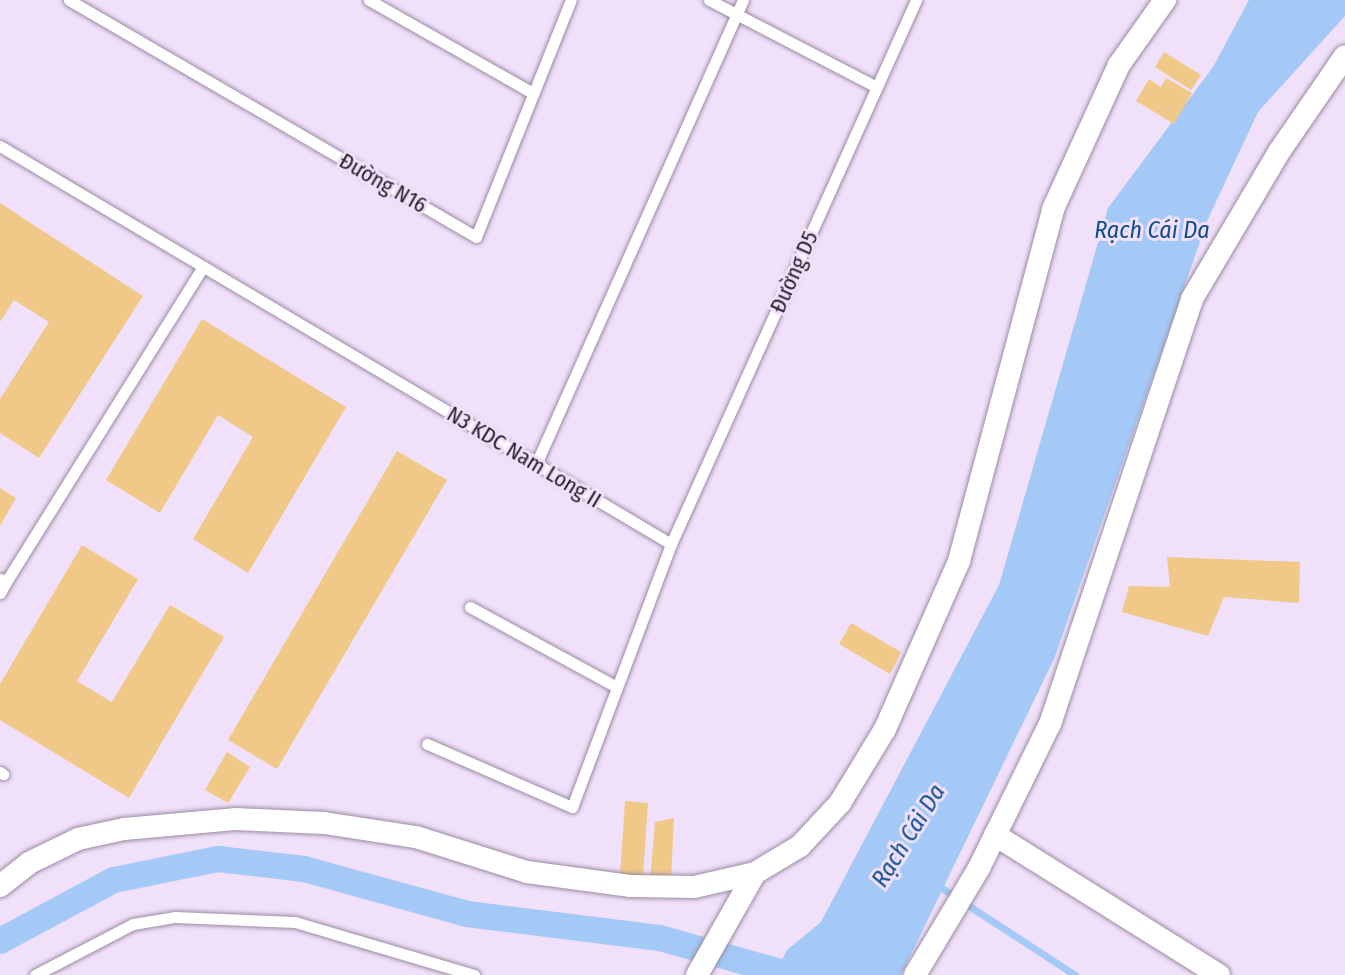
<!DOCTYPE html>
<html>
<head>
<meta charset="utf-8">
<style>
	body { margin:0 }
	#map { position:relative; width:1345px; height:975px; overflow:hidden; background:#f1e0fa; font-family:"Fira Sans Condensed",sans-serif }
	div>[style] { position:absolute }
	.water>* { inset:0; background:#a4c9f6 }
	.stream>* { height:7px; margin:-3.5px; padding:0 3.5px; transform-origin:3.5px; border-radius:3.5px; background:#a4c9f6 }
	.canal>* { height:26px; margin:-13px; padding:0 13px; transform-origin:13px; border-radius:13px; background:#a4c9f6 }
	.building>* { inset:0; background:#f0c989 }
	.roads { filter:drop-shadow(0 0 2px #9a8ba2) drop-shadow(0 0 2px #9a8ba2) }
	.lane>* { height:11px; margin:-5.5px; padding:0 5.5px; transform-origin:5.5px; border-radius:5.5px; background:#fff }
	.street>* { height:22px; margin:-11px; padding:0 11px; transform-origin:11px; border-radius:11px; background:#fff }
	span { translate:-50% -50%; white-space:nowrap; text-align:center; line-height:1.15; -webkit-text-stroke:6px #f1e0fa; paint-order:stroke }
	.street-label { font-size:22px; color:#28222b }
	.water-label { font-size:24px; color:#0d4e8e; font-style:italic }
</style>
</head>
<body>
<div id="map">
	<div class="water">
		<i style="clip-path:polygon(1249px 0,1345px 0,1345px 16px,1258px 112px,1208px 219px,1054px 659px,901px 975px,774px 975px,787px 950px,821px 922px,999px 585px,1108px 208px,1213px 67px)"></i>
	</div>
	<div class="stream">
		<i style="left:937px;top:885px;width:165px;rotate:33.1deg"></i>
	</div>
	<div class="canal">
		<i style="left:0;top:941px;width:129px;rotate:-28.2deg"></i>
		<i style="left:114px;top:880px;width:106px;rotate:-11.4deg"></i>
		<i style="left:218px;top:859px;width:87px;rotate:6.6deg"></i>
		<i style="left:304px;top:869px;width:169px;rotate:15.4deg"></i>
		<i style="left:467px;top:914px;width:194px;rotate:7.1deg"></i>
		<i style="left:660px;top:938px;width:136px;rotate:15.8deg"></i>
	</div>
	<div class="building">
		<i style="clip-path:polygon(1164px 52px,1201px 75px,1191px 90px,1155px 67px)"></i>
		<i style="clip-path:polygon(1166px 78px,1192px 93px,1174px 124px,1136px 101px,1149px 79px,1161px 87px)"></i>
		<i style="clip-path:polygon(0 203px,143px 296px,39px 458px,0 433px,0 399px,49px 322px,14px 300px,0 322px)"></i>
		<i style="clip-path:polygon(202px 319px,346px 407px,248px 573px,193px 539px,253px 437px,218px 415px,160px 513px,106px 480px)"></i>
		<i style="clip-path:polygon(397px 451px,447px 480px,277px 769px,228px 740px)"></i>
		<i style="clip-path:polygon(0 488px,16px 498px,0 526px)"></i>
		<i style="clip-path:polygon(82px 545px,138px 579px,77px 681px,112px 702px,170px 605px,224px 637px,129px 798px,0 720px,0 684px)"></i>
		<i style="clip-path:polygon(1167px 557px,1300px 562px,1299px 603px,1224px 597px,1208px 636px,1122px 612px,1129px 586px,1170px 587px)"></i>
		<i style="clip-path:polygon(851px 623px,901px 652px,890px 674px,839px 644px)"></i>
		<i style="clip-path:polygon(227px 752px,250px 767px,228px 803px,205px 790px)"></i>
		<i style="clip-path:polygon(625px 801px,648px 803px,643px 877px,620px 875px)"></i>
		<i style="clip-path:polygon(674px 818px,671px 878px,650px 880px,655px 822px)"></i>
	</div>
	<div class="roads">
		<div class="lane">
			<i style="left:69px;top:0;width:471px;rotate:30.2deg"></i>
			<i style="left:476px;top:237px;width:255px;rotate:-68.2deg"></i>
			<i style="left:369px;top:0;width:189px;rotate:29.6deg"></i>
			<i style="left:709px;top:0;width:189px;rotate:27.4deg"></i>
			<i style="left:0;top:146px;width:780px;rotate:30.67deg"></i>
			<i style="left:671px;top:544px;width:281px;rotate:110.6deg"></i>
			<i style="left:572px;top:807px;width:158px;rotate:-156.5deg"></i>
			<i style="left:536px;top:464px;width:508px;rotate:-65.96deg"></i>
			<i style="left:671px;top:544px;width:597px;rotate:-65.75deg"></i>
			<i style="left:6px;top:582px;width:372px;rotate:-58deg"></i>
			<i style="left:0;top:593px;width:13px;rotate:-61deg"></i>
			<i style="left:6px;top:582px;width:6px;rotate:-149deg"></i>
			<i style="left:470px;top:607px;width:167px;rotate:28.6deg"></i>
			<i style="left:0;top:772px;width:4px;rotate:34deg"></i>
			<i style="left:35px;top:975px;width:110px;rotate:-27.5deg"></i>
			<i style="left:133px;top:924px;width:43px;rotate:-9.5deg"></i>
			<i style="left:175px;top:917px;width:120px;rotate:2.4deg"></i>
			<i style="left:295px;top:922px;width:187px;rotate:16.5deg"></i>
		</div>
		<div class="street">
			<i style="left:995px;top:835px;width:264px;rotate:32deg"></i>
			<i style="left:0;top:886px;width:37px;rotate:-38deg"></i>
			<i style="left:29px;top:863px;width:55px;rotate:-26.1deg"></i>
			<i style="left:78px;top:839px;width:47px;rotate:-12.3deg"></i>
			<i style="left:124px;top:829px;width:111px;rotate:-5.1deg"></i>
			<i style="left:235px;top:819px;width:89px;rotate:2.6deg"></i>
			<i style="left:324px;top:823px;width:93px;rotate:8.7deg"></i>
			<i style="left:416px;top:837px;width:116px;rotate:17.5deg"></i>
			<i style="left:527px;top:872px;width:105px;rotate:7.7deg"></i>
			<i style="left:631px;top:886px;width:63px;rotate:0.9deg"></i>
			<i style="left:694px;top:887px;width:63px;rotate:-12.9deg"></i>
			<i style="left:755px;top:873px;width:52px;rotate:-31deg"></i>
			<i style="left:800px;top:846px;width:59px;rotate:-47.1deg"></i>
			<i style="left:840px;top:803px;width:87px;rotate:-58.7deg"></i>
			<i style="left:885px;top:729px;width:184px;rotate:-66.2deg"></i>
			<i style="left:959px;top:561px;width:364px;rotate:-75deg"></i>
			<i style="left:1053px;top:209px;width:158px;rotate:-65.4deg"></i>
			<i style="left:1119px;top:65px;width:80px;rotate:-54.7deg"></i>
			<i style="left:697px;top:975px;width:117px;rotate:-60.4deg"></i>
			<i style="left:915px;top:975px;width:125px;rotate:-59.1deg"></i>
			<i style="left:979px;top:868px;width:161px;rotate:-63.8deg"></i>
			<i style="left:1050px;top:724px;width:448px;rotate:-71.5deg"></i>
			<i style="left:1192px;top:299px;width:171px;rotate:-59.4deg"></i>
			<i style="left:1279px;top:152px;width:116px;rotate:-55.5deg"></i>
		</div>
	</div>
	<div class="street-label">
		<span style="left:383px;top:183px;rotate:30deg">Đường N16</span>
		<span style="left:794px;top:272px;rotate:-66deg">Đường D5</span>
		<span style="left:524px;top:457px;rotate:31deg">N3 KDC Nam Long II</span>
	</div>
	<div class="water-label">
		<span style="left:1152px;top:231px">Rạch Cái Da</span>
		<span style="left:909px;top:836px;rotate:-58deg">Rạch Cái Da</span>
	</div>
</div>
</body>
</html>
